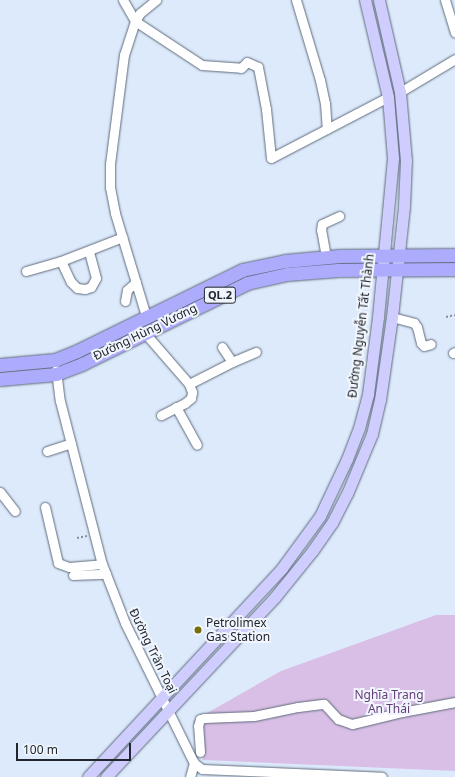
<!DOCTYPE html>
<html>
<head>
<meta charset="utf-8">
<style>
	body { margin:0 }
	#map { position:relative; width:455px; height:777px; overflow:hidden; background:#dceafc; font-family:"Noto Sans",sans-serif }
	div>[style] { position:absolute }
	.green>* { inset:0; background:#d9bfe6 }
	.path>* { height:1.5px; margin-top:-0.75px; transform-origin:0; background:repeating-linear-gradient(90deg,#86909c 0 2px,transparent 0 4px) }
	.roads { filter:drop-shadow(0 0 1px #5f6b7b) drop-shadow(0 0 1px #5f6b7b) }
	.minor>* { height:9px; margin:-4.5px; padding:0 4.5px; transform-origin:4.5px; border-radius:4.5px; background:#fff }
	.major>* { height:11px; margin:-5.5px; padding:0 5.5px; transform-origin:5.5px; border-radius:5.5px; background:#cecdfd }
	.highway>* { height:13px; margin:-6.5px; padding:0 6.5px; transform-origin:6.5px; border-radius:6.5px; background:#adabfb }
	.dots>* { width:11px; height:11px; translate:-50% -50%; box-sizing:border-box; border:2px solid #f1f6fe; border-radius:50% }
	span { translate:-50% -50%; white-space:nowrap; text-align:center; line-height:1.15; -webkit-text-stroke:4px #f1f6fe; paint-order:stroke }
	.shield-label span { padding:1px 3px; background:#f1f6fe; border:1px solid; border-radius:3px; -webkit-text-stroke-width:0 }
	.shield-label { font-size:11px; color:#21262c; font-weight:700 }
	.street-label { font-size:12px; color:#21262c }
	.poi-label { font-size:12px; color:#21262c }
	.left { translate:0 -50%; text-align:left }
	.park-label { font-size:12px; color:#663c78 }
	.scale { position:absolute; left:16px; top:743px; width:115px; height:18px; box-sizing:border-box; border:2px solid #21262c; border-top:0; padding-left:5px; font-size:12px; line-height:14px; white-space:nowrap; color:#21262c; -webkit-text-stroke:3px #f1f6fe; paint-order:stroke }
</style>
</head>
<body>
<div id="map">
	<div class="green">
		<i style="clip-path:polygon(436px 615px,455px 615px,455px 771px,203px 760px,193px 721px,281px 671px)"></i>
	</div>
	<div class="path">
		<i style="left:446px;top:317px;width:9px;rotate:-13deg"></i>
		<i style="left:77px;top:538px;width:10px;rotate:-11deg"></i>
	</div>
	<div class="roads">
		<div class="minor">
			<i style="left:123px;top:0;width:24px;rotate:60deg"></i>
			<i style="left:135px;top:21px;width:80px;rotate:33.3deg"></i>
			<i style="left:202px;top:65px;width:39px;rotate:4deg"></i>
			<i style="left:241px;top:68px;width:8px;rotate:-45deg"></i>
			<i style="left:247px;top:62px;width:12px;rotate:24deg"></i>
			<i style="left:258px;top:67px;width:43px;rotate:79.2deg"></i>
			<i style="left:266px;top:109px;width:49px;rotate:84.2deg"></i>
			<i style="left:271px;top:158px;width:132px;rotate:-27.5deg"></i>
			<i style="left:296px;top:0;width:84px;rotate:73.3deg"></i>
			<i style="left:320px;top:80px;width:24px;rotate:78deg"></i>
			<i style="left:325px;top:103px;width:26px;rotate:86deg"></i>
			<i style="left:445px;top:0;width:34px;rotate:73deg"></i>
			<i style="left:400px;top:92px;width:64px;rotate:-31deg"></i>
			<i style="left:326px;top:257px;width:27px;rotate:-100deg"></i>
			<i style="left:321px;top:230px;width:6px;rotate:-81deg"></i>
			<i style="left:322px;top:224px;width:19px;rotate:-25deg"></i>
			<i style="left:61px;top:261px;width:23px;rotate:65deg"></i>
			<i style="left:71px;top:282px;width:8px;rotate:45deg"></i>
			<i style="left:77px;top:288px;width:8px;rotate:7deg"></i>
			<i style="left:85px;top:289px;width:6px;rotate:-18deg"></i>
			<i style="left:91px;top:287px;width:10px;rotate:-61deg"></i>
			<i style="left:96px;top:278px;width:28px;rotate:-105deg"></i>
			<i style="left:26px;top:271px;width:36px;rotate:-16deg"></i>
			<i style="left:61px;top:261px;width:66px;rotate:-21.2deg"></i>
			<i style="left:125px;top:301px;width:11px;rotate:-80deg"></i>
			<i style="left:127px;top:290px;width:12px;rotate:-42deg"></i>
			<i style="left:146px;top:316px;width:108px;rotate:-106.8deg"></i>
			<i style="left:115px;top:213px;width:26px;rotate:-101deg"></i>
			<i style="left:110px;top:187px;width:23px;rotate:-90deg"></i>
			<i style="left:110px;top:164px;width:110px;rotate:-82.7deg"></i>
			<i style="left:124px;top:55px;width:36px;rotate:-72deg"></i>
			<i style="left:135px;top:21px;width:9px;rotate:-58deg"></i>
			<i style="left:140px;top:13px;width:21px;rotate:-39deg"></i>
			<i style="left:392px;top:317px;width:23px;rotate:15deg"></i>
			<i style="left:414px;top:323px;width:5px;rotate:53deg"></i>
			<i style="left:417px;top:327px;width:16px;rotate:76deg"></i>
			<i style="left:421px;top:343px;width:4px;rotate:45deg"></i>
			<i style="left:424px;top:346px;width:7px;rotate:-16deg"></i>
			<i style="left:144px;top:332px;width:69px;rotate:49.1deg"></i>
			<i style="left:189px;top:384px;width:9px;rotate:69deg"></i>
			<i style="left:192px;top:392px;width:6px;rotate:99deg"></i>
			<i style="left:191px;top:398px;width:8px;rotate:140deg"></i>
			<i style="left:185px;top:403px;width:27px;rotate:153deg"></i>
			<i style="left:222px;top:347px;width:18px;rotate:56deg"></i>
			<i style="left:453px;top:353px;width:2px;rotate:-27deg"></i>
			<i style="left:56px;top:370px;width:31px;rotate:83deg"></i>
			<i style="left:60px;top:401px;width:168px;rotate:75.6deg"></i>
			<i style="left:102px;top:564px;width:63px;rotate:68.7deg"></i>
			<i style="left:125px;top:623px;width:156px;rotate:63.8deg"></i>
			<i style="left:194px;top:763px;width:10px;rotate:37deg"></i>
			<i style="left:202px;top:769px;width:180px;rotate:2.5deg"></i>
			<i style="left:189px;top:384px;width:48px;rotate:-27.1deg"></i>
			<i style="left:232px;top:362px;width:26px;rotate:-23deg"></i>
			<i style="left:176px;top:407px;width:43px;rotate:61.1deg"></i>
			<i style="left:47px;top:451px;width:25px;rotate:-18deg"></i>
			<i style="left:0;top:492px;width:24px;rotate:52deg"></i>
			<i style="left:45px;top:507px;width:57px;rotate:76.9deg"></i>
			<i style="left:58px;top:563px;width:12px;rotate:20deg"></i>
			<i style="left:69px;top:567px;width:33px;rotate:-5deg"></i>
			<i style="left:73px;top:575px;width:33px;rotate:-2deg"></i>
			<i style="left:200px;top:752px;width:26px;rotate:-94deg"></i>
			<i style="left:198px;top:726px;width:7px;rotate:-74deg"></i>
			<i style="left:200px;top:719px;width:4px;rotate:-14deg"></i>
			<i style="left:204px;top:718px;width:50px;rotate:-2.3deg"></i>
			<i style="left:254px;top:716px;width:45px;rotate:-11.6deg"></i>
			<i style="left:298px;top:707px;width:26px;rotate:-7deg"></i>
			<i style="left:324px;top:704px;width:21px;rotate:47deg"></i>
			<i style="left:338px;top:719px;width:15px;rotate:20deg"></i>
			<i style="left:352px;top:724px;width:51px;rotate:-13.5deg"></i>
			<i style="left:402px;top:712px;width:54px;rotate:-10.7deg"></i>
			<i style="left:190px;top:777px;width:15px;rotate:-74deg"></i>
		</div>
		<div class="major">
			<i style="left:88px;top:777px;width:285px;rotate:-47.1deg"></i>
			<i style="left:282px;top:568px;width:64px;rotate:-53.8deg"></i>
			<i style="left:320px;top:516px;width:63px;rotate:-64.7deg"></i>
			<i style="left:347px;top:459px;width:33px;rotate:-69deg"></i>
			<i style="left:359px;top:428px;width:35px;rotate:-75deg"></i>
			<i style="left:368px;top:394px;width:78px;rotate:-82.6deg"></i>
			<i style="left:378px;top:317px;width:160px;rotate:-84.6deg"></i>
			<i style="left:393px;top:158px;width:61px;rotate:-94.7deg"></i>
			<i style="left:388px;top:97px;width:100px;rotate:-103.3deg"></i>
			<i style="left:106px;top:777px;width:247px;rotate:-46.8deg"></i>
			<i style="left:275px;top:597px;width:60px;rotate:-51deg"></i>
			<i style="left:313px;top:550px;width:33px;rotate:-55deg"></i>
			<i style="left:332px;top:523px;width:33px;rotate:-63deg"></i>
			<i style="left:347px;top:494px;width:65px;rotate:-67.4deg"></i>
			<i style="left:372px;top:434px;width:35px;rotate:-77deg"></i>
			<i style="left:380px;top:400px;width:84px;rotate:-81.8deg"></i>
			<i style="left:392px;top:317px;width:112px;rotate:-83.8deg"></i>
			<i style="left:404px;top:206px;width:45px;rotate:-87.5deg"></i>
			<i style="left:406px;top:161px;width:69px;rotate:-95deg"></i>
			<i style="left:400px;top:92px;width:94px;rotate:-102.9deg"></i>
		</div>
		<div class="highway">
			<i style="left:0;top:365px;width:55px;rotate:-5.2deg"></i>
			<i style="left:55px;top:360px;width:24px;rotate:-22deg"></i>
			<i style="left:77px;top:351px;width:184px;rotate:-26.1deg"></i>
			<i style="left:242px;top:270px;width:44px;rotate:-11.8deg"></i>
			<i style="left:285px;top:261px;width:55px;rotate:-5.2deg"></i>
			<i style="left:340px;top:256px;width:115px;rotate:-0.5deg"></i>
			<i style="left:0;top:379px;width:56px;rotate:-5.1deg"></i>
			<i style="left:56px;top:374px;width:28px;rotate:-21deg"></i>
			<i style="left:82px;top:364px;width:184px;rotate:-26.1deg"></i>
			<i style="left:247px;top:283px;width:41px;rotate:-12.7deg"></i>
			<i style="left:287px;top:274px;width:51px;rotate:-4.5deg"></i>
			<i style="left:338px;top:270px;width:117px;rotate:-0.5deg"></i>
		</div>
	</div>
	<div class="dots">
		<i style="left:198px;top:630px;background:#756e0d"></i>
	</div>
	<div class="shield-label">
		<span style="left:220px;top:295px">QL.2</span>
	</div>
	<div class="street-label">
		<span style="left:361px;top:326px;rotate:-83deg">Đường Nguyễn Tất Thành</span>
		<span style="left:145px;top:332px;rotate:-26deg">Đường Hùng Vương</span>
		<span style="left:153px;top:651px;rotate:64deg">Đường Trần Toại</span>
	</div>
	<div class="poi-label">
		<span class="left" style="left:206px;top:630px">Petrolimex<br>Gas Station</span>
	</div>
	<div class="park-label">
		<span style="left:389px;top:702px">Nghĩa Trang<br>An Thái</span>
	</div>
	<div class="scale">100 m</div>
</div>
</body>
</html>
